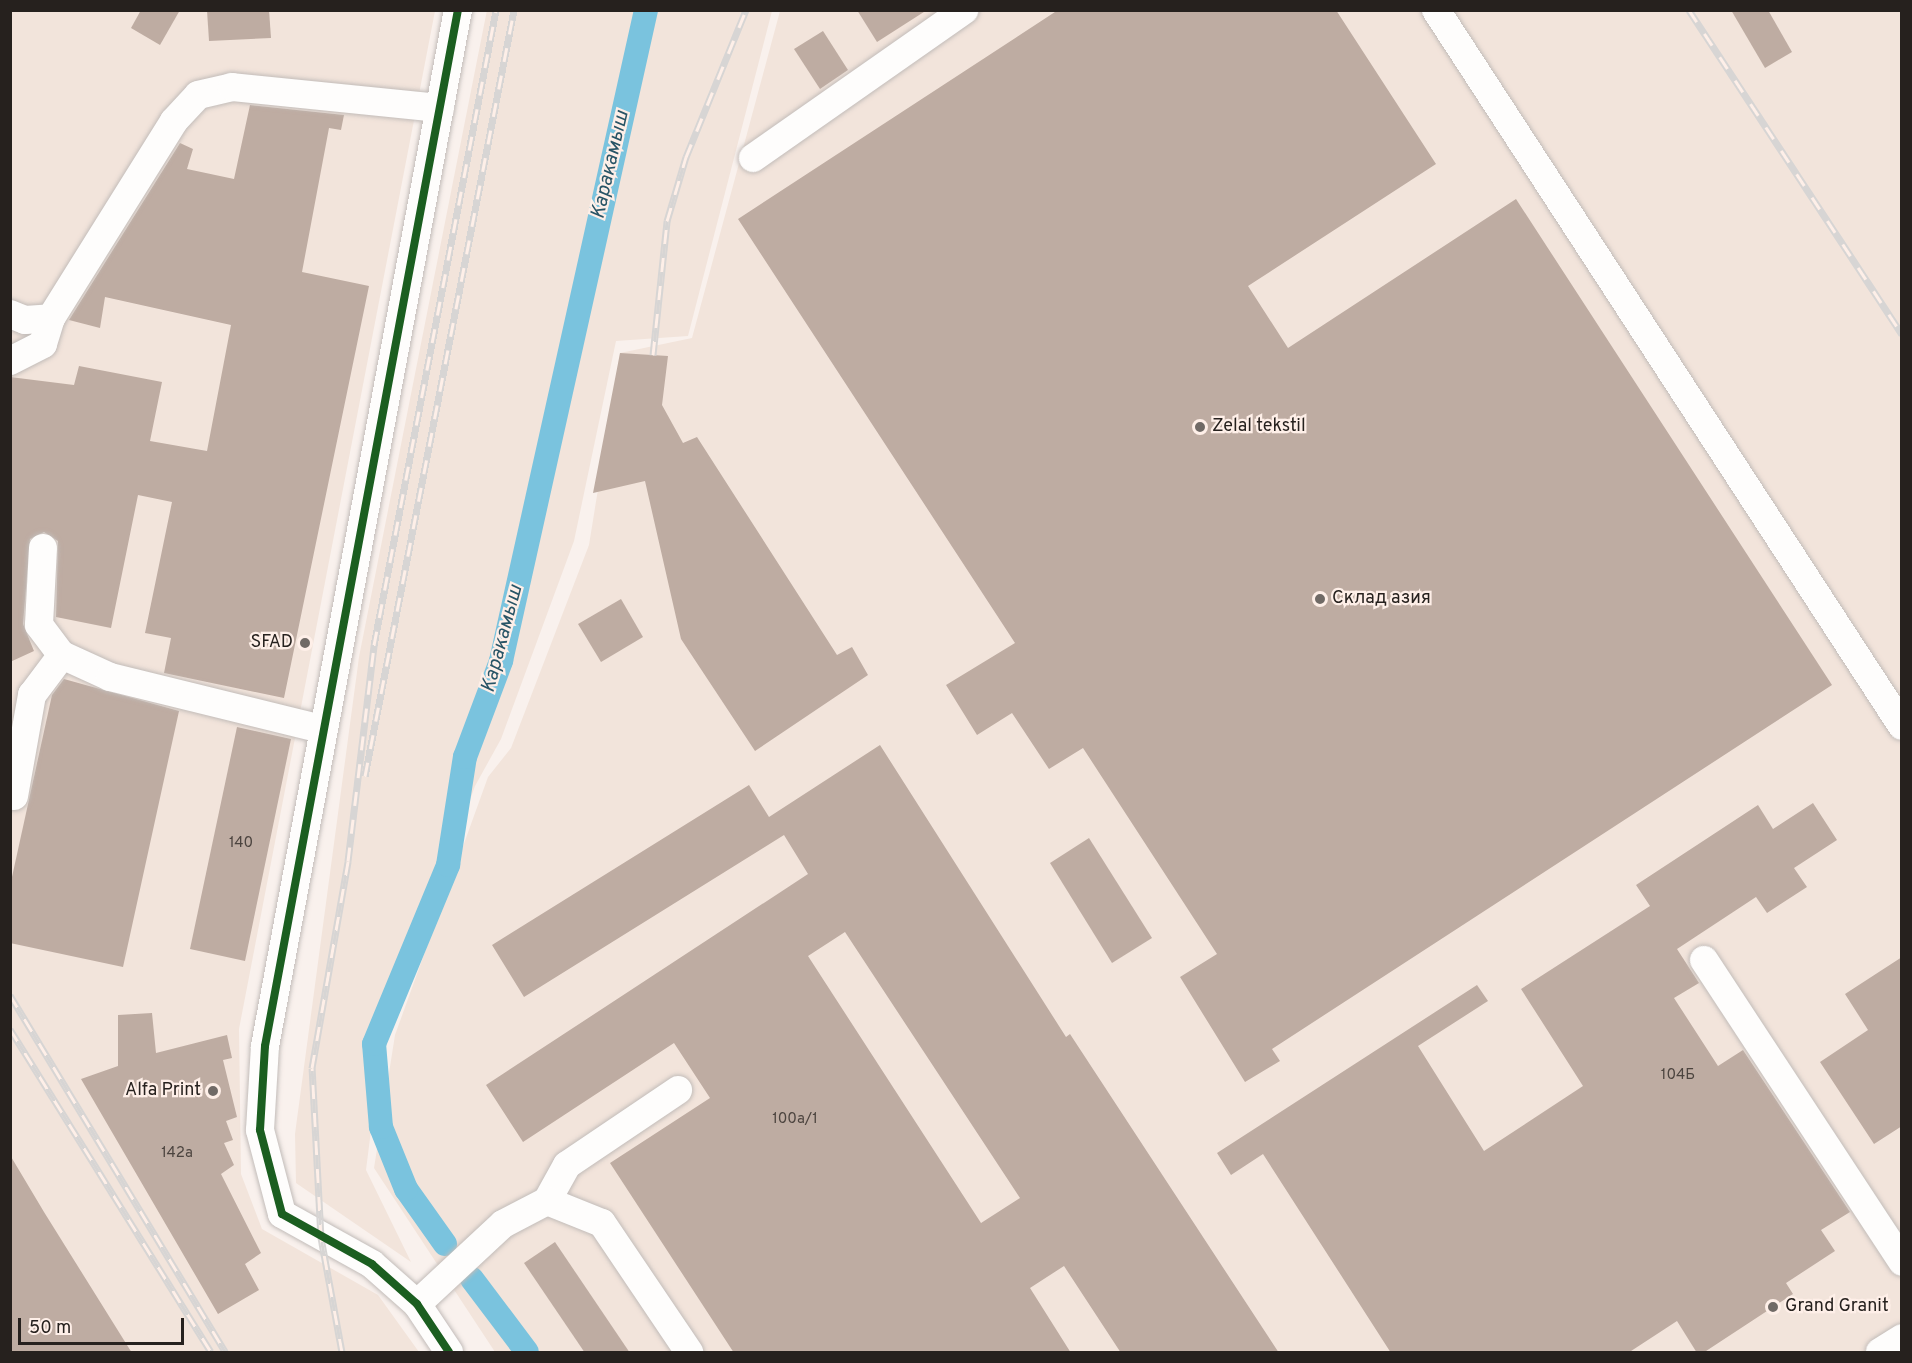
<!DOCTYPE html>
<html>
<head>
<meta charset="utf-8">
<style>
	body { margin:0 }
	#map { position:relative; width:1912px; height:1363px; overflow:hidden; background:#f9f1ed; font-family:Overpass,sans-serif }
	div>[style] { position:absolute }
	.built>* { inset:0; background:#f2e4db }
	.canal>* { height:24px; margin:-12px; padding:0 12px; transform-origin:12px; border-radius:12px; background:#7ac3de }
	.building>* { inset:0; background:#beaca2 }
	.roads { filter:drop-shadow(0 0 2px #c2bcb9) drop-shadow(0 0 2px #c2bcb9) }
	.minor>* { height:28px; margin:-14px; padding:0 14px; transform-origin:14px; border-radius:14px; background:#fefdfc }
	.rail>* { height:7px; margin-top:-3.5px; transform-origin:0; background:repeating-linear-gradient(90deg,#feefe8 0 14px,#d7d5d4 0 28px); box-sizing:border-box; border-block:2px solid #d7d5d4 }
	.cycleway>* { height:8px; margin:-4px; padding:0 4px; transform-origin:4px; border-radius:4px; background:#1b5e20 }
	.dots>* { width:16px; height:16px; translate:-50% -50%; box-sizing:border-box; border:3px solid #feefe8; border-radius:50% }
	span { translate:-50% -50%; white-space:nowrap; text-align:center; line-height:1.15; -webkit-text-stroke:4.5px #feefe8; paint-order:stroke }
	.number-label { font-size:15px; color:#4c443f }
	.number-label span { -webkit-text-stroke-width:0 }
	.poi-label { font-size:18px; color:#26211e }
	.left { translate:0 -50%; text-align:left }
	.right { translate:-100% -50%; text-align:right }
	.water-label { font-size:20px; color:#285466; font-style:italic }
	.frame { position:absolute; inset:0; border:12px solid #26211e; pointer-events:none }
	.scale { position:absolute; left:18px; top:1318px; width:166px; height:27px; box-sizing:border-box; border:3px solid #26211e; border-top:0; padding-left:8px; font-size:18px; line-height:21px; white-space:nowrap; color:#26211e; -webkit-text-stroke:4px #feefe8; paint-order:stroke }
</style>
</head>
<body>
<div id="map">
	<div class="built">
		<i style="clip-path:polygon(487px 10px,772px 11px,688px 336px,616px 341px,574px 541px,501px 739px,475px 786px,382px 1043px,366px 1170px,411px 1262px,296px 1183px,295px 1134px,359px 657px)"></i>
		<i style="clip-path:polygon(10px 11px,435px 11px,239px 1029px,241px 1174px,262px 1229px,378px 1295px,419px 1352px,11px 1352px)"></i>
		<i style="clip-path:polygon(780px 11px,1901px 11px,1901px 1352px,495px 1352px,374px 1168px,395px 1035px,488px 777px,511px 748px,589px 545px,620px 353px,692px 338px)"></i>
	</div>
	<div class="canal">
		<i style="left:445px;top:1244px;width:67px;rotate:-125.3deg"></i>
		<i style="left:406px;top:1189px;width:67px;rotate:-112deg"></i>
		<i style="left:381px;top:1127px;width:83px;rotate:-94.8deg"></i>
		<i style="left:374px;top:1044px;width:194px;rotate:-67.5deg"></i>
		<i style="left:448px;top:865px;width:109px;rotate:-81.1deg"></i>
		<i style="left:465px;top:757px;width:103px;rotate:-69.4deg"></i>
		<i style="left:501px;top:661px;width:667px;rotate:-77.44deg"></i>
		<i style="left:472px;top:1279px;width:91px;rotate:53deg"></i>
	</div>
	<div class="building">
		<i style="clip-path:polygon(141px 10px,180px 10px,160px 45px,131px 28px)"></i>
		<i style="clip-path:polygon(207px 10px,269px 10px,271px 38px,209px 41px)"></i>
		<i style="clip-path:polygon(857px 10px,927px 10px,877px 42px)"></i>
		<i style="clip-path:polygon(1058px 10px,1336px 10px,1436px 164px,1248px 286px,1288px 348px,1516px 199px,1832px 685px,1272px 1049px,1280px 1061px,1245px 1082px,1180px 977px,1217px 954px,1083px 748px,1049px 769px,1012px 713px,977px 735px,946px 685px,1015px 643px,738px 219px)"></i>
		<i style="clip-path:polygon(1731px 10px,1768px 10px,1792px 52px,1765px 68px)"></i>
		<i style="clip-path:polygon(823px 31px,848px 70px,820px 89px,794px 49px)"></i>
		<i style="clip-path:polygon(250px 105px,344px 115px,341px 130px,329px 128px,302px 272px,369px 286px,284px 698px,164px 673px,171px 638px,145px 633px,172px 502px,138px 495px,111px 628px,56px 617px,58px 541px,44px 532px,30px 539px,23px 624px,34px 651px,10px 662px,10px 377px,74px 385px,79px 366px,162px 382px,150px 441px,207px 451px,231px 325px,105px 297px,100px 328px,69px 320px,180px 143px,193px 149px,187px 169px,234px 179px)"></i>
		<i style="clip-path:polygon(620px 353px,668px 356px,662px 405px,683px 443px,697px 437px,837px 655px,852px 647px,868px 675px,755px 751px,681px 639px,645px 481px,593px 493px)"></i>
		<i style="clip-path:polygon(621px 599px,643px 637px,601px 662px,578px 624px)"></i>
		<i style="clip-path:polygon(64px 679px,179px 711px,123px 967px,10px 943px,10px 886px,52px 695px)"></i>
		<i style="clip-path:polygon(237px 727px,291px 739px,245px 961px,190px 949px)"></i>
		<i style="clip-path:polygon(evenodd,880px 745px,1066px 1037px,1070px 1034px,1279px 1353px,1121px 1353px,1064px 1266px,1030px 1288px,1071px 1353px,734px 1353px,610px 1163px,710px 1098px,674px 1043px,523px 1142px,486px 1085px,808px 874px,784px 835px,524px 997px,492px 945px,749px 785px,769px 817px,880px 745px,845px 932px,1020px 1198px,981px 1223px,808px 956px,845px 932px)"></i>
		<i style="clip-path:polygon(1813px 803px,1837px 840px,1794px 868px,1807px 887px,1767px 913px,1756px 897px,1677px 949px,1699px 983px,1674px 998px,1718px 1066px,1743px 1050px,1850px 1212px,1821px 1230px,1835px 1251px,1786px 1283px,1793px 1294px,1703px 1353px,1697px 1353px,1677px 1321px,1628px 1353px,1391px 1353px,1263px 1154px,1231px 1175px,1217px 1153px,1477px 985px,1488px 1001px,1418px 1046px,1484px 1151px,1583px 1086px,1521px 989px,1650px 906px,1636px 885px,1758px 805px,1773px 829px)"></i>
		<i style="clip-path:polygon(1089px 838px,1152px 938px,1112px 963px,1050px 863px)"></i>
		<i style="clip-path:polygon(1902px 957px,1902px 1126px,1874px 1144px,1820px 1062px,1868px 1030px,1845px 994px)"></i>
		<i style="clip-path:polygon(152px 1013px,156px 1053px,227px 1035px,232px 1058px,223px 1060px,237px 1117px,226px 1121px,233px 1140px,224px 1143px,234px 1165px,221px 1174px,261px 1253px,245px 1264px,259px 1290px,218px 1314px,81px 1079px,118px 1066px,118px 1015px)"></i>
		<i style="clip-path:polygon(10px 1155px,44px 1212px,132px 1353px,10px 1353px)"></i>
		<i style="clip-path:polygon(555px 1242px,630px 1353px,585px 1353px,524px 1263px)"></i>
	</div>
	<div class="roads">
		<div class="minor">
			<i style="left:1436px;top:10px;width:854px;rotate:56.94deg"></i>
			<i style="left:753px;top:158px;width:258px;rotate:-35deg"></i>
			<i style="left:10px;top:314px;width:16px;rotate:22deg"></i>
			<i style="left:25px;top:320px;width:26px;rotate:-4deg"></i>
			<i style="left:51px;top:318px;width:232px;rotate:-58deg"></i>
			<i style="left:174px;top:121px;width:35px;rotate:-47deg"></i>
			<i style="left:198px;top:95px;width:35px;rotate:-13deg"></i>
			<i style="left:232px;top:87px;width:209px;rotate:5.8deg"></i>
			<i style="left:10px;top:361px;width:37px;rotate:-27deg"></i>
			<i style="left:43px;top:344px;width:27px;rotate:-73deg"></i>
			<i style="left:43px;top:548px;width:77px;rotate:93deg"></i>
			<i style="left:39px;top:625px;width:38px;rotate:53deg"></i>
			<i style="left:62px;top:655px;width:53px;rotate:24.6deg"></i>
			<i style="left:110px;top:677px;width:217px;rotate:13.8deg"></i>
			<i style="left:14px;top:796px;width:103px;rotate:-79.9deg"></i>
			<i style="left:32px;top:695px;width:50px;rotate:-53.1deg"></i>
			<i style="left:1704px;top:960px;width:361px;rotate:56.7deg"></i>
			<i style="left:547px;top:1201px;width:41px;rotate:-60.9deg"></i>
			<i style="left:567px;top:1165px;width:134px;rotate:-34deg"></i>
			<i style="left:417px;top:1304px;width:117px;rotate:-42.9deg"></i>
			<i style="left:503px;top:1224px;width:50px;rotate:-27.6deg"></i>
			<i style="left:547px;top:1201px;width:59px;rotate:21.8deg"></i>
			<i style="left:602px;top:1223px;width:156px;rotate:56deg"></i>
			<i style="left:449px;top:1352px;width:58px;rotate:-123.7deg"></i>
			<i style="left:417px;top:1304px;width:60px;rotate:-138.4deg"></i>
			<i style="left:372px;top:1264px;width:103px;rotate:-150.9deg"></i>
			<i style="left:282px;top:1214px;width:87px;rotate:-104.7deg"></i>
			<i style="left:260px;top:1130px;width:84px;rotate:-86.6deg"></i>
			<i style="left:265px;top:1046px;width:1054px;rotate:-79.45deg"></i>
			<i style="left:1880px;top:1352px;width:26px;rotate:-32deg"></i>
		</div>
	</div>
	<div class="rail">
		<i style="left:1689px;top:10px;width:388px;rotate:56.7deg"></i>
		<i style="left:653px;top:355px;width:135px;rotate:-84deg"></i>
		<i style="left:667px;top:221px;width:67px;rotate:-73.5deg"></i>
		<i style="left:686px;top:157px;width:159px;rotate:-67.8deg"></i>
		<i style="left:365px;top:776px;width:780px;rotate:-78.99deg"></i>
		<i style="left:10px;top:995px;width:417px;rotate:58.9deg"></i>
		<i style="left:10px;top:1029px;width:380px;rotate:58.1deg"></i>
		<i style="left:342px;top:1352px;width:116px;rotate:-100.4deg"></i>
		<i style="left:321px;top:1238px;width:170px;rotate:-93deg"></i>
		<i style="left:312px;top:1068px;width:210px;rotate:-80.1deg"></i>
		<i style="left:348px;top:861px;width:218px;rotate:-83.1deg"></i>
		<i style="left:374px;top:645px;width:647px;rotate:-79.12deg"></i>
	</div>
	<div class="cycleway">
		<i style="left:449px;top:1352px;width:58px;rotate:-123.7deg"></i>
		<i style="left:417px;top:1304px;width:60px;rotate:-138.4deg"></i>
		<i style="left:372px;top:1264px;width:103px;rotate:-150.9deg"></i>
		<i style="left:282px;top:1214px;width:87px;rotate:-104.7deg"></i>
		<i style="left:260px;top:1130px;width:84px;rotate:-86.6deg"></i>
		<i style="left:265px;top:1046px;width:1054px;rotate:-79.45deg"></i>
	</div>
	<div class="dots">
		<i style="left:1200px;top:427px;background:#706a66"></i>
		<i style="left:1320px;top:599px;background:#706a66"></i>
		<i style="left:305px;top:643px;background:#706a66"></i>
		<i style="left:213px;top:1091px;background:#706a66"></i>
		<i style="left:1773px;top:1307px;background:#706a66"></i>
	</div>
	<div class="number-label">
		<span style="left:241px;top:844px">140</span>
		<span style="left:1678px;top:1076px">104Б</span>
		<span style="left:795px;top:1120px">100a/1</span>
		<span style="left:177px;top:1154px">142a</span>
	</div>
	<div class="poi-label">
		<span class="left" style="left:1212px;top:427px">Zelal tekstil</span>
		<span class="left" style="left:1332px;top:599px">Склад азия</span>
		<span class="right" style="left:293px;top:643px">SFAD</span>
		<span class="right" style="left:201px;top:1091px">Alfa Print</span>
		<span class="left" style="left:1785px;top:1307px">Grand Granit</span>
	</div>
	<div class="water-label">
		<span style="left:611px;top:165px;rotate:-77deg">Каракамыш</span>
		<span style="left:503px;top:639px;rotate:-75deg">Каракамыш</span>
	</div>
	<div class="frame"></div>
	<div class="scale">50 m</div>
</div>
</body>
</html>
